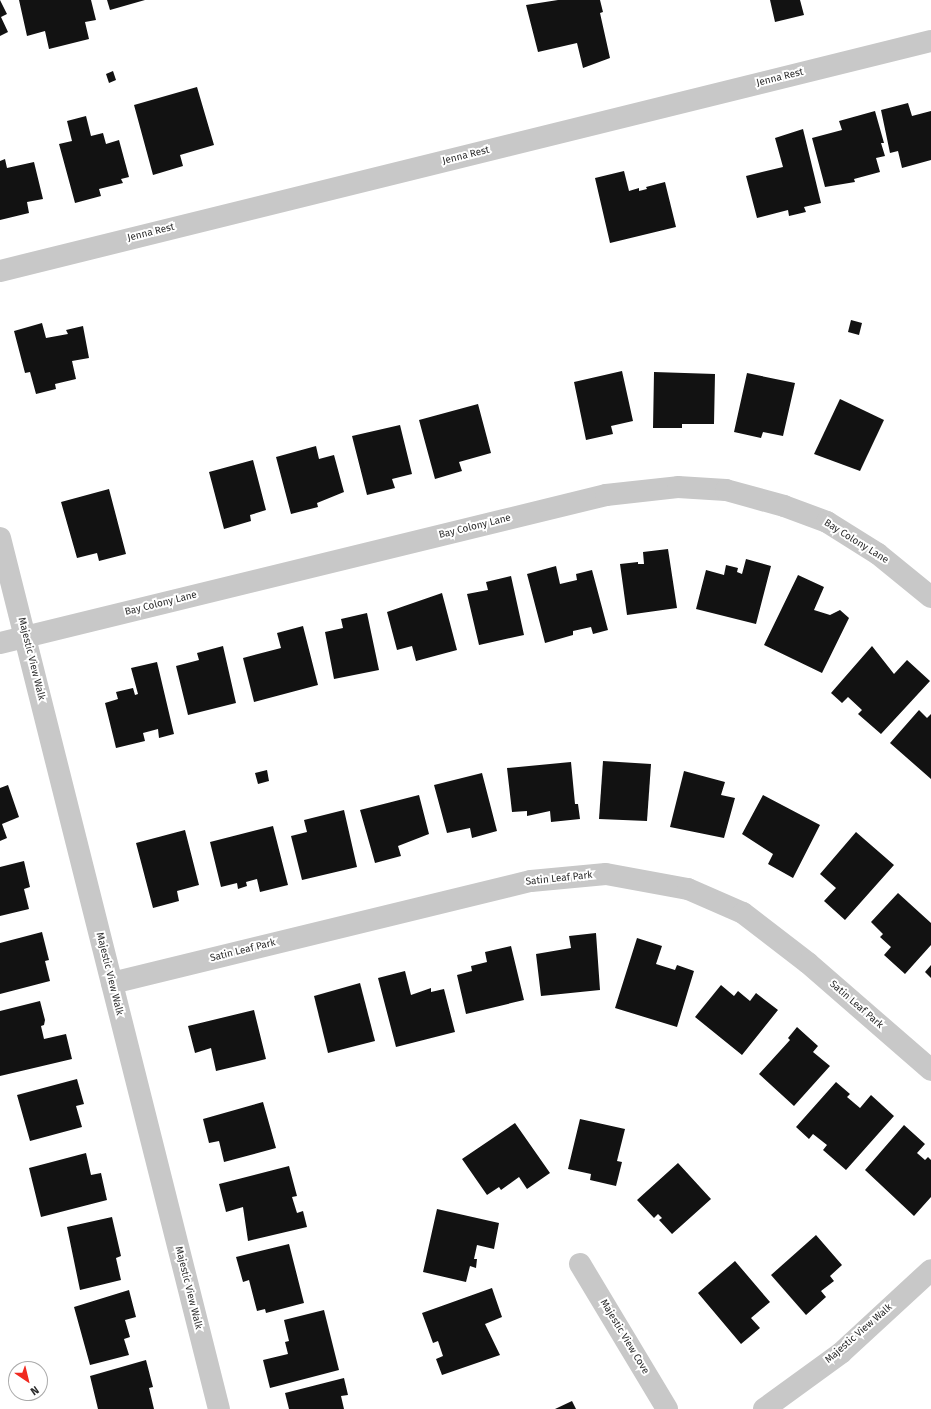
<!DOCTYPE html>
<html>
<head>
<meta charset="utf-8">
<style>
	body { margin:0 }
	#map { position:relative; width:931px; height:1409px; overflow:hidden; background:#fff; font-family:"Fira Sans",sans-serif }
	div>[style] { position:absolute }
	.building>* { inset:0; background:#121212 }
	.minor>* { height:22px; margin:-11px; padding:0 11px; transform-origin:11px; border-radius:11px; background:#c8c8c8 }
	span { translate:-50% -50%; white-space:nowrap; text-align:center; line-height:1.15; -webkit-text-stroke:4px #fff; paint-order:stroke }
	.street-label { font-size:10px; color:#2b2b2b }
	.north { position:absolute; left:8px; top:1361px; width:40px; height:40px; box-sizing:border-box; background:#fff; border:1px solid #aaa; border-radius:50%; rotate:145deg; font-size:11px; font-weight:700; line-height:16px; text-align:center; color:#2b2b2b }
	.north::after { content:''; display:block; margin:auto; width:14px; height:18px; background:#f02a20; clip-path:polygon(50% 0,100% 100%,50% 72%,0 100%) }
</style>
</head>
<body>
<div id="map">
	<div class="building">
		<i style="clip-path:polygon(0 0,7px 14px,1px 17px,8px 32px,0 36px)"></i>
		<i style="clip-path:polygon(19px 0,91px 0,96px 20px,85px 22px,89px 39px,49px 49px,45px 31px,27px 36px)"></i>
		<i style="clip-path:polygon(107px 0,145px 0,110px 10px)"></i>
		<i style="clip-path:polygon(558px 0,600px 0,603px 12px,600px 13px,610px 58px,583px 68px,577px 43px,538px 52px,526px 5px)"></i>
		<i style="clip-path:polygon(770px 0,800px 0,804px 15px,775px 22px)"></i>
		<i style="clip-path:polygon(113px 71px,116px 80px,109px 83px,106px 74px)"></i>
		<i style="clip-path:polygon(197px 87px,214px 145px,180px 155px,183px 166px,153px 175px,134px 105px)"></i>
		<i style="clip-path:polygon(908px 103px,912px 116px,931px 111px,931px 160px,902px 168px,898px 151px,890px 153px,881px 110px)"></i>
		<i style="clip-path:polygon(875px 111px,884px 143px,881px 143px,885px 156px,876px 158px,880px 172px,854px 179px,855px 182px,825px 187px,812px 138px,842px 130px,839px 121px)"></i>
		<i style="clip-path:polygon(86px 116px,91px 136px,103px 133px,106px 144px,119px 140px,129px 177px,121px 179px,123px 183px,99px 189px,101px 196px,75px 203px,59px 144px,72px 141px,67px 121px)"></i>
		<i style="clip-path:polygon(803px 129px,821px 203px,804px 207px,806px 212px,789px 216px,788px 210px,757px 218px,746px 176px,783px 167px,775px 138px)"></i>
		<i style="clip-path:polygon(5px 159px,7px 168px,34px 162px,43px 199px,27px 202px,29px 213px,0 220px,0 161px)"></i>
		<i style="clip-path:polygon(624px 171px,629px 191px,639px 188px,639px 191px,647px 189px,646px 187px,665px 182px,676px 227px,610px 243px,595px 178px)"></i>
		<i style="clip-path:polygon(851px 320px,862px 323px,859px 335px,848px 332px)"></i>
		<i style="clip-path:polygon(42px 323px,46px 338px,68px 334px,66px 330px,83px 326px,89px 358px,72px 361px,76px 379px,55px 384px,56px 389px,36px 394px,30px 372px,25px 373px,14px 331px)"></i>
		<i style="clip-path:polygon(622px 371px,633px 421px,611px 426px,613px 434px,586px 440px,574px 382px)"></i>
		<i style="clip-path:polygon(654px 372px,715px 374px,714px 424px,682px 424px,682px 428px,653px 428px)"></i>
		<i style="clip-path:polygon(747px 373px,795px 383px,783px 436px,763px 432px,761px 438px,734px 432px)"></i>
		<i style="clip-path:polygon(840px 399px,884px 420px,860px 471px,814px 454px)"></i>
		<i style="clip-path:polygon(478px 404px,491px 453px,459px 462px,462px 471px,435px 479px,419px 420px)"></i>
		<i style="clip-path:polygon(400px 425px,412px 474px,392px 479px,395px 488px,367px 495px,352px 436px)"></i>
		<i style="clip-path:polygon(316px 446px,319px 459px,334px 455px,344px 492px,317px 503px,318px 507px,291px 514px,276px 457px)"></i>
		<i style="clip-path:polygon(253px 460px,266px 510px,250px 515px,251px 521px,224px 529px,209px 472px)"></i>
		<i style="clip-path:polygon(109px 489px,126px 554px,99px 561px,97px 553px,77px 558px,61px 502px)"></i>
		<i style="clip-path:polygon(668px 549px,677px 608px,627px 615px,620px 564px,638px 562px,638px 564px,644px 564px,643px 552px)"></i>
		<i style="clip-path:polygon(746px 559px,771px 566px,756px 624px,696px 609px,706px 570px,724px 575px,726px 565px,738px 568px,737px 572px,742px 574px)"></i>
		<i style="clip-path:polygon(556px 566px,560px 584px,577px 580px,576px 574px,592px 570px,608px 630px,593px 634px,591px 627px,573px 631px,573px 635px,545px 643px,527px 574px)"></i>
		<i style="clip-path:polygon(798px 575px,824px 587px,814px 610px,830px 615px,840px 610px,849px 618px,822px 673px,764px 645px)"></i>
		<i style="clip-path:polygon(511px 576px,524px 635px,479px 645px,467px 594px,488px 590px,486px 582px)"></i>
		<i style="clip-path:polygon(442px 593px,457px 650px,416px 661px,412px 646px,397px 650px,387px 612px)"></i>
		<i style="clip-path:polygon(367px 613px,379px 670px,334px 679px,325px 632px,343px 628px,341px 619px)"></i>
		<i style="clip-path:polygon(303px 626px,318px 685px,254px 702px,243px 658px,281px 648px,277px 633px)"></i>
		<i style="clip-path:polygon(223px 646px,236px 703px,188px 715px,176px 666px,199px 660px,197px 653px)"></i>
		<i style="clip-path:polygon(872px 646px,894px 674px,907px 660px,930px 681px,881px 734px,858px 714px,862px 710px,848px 697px,842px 703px,831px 693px)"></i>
		<i style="clip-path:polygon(157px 662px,174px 734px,159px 738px,158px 729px,143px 733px,145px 741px,116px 748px,105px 703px,118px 699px,116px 692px,133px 688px,135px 695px,138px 694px,131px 668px)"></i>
		<i style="clip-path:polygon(919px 710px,927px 718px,931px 714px,931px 779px,890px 743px)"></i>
		<i style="clip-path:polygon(603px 761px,651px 764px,647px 821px,599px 819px)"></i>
		<i style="clip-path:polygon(571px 762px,575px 804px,578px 804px,580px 819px,551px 822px,550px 811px,527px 816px,527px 811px,512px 812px,507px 768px)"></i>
		<i style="clip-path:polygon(267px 770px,269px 781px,258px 784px,255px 773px)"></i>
		<i style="clip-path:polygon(684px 771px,725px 782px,721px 795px,735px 798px,724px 838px,670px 827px)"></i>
		<i style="clip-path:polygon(482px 773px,497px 831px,472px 838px,470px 828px,447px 833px,434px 785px)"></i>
		<i style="clip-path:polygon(8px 785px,19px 817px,2px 824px,7px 838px,0 841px,0 788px)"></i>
		<i style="clip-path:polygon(419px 795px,429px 834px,398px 846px,401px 856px,375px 863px,360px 810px)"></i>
		<i style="clip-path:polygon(763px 795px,820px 825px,793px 878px,768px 864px,773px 854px,742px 834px)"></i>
		<i style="clip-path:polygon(344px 810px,357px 867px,302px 880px,291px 836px,307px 832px,304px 820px)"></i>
		<i style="clip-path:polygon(273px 826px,288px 885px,260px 892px,257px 879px,246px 882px,247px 886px,238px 889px,237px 883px,221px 887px,210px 842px)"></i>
		<i style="clip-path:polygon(185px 830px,199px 885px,177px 891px,179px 901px,153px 908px,136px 843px)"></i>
		<i style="clip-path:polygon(856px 832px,894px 865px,845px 920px,824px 901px,836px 888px,820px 874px)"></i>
		<i style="clip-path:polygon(24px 861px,30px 887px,24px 889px,29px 909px,0 916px,0 867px)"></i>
		<i style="clip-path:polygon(898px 893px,931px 923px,931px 945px,905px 974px,884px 955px,891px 947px,880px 937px,883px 934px,871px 922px)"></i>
		<i style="clip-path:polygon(42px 932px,49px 960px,45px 961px,50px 981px,0 994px,0 943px)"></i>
		<i style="clip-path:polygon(596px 933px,600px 990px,541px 996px,536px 954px,571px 948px,569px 936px)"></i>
		<i style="clip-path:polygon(637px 938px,662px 946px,656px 964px,675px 970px,677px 965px,694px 971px,677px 1027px,615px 1008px)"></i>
		<i style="clip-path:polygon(511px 946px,524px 1000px,466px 1014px,457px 975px,472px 971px,471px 966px,487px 962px,485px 952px)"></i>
		<i style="clip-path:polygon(931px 965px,931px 978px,925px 972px)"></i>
		<i style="clip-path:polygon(405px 971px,411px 995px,431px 988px,431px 992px,444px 989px,455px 1032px,396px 1047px,378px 978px)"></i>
		<i style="clip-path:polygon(360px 983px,375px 1041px,328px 1053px,314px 996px)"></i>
		<i style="clip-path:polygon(721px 985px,734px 996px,738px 991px,750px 1001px,756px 993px,778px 1010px,742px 1055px,695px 1017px)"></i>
		<i style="clip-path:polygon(40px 1001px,45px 1020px,44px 1025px,41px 1026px,44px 1039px,66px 1034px,72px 1059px,0 1076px,0 1011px)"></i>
		<i style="clip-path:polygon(254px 1010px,266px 1059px,216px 1071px,211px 1048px,195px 1053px,188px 1026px)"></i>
		<i style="clip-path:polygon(797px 1027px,818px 1046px,813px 1052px,830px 1066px,794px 1106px,759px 1074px,790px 1040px,788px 1038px)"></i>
		<i style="clip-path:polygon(77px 1079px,84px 1104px,76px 1106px,82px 1127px,30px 1141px,17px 1095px)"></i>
		<i style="clip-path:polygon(836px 1082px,850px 1094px,847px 1097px,860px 1108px,871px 1095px,894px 1116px,846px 1170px,823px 1150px,827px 1145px,813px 1134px,809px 1139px,796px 1127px)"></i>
		<i style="clip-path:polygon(263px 1102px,276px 1148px,224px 1162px,219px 1141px,209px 1143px,203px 1119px)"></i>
		<i style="clip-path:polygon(580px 1119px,625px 1129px,617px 1161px,622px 1162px,616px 1186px,590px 1180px,591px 1174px,568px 1169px)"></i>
		<i style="clip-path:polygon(515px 1123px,550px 1173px,527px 1189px,519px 1177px,501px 1190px,499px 1187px,487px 1195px,462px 1159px)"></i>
		<i style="clip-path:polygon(904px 1125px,925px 1144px,917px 1153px,925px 1160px,928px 1157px,931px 1160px,931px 1197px,914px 1216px,865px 1170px)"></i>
		<i style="clip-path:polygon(86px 1153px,91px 1175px,101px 1173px,107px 1200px,41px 1217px,29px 1168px)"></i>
		<i style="clip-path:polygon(678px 1163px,711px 1199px,672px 1234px,659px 1220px,662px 1218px,658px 1214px,654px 1218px,637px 1200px)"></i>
		<i style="clip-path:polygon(289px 1166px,297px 1196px,292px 1197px,297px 1213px,303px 1211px,307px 1227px,248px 1241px,243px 1207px,226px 1212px,219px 1184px)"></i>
		<i style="clip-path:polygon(437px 1209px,499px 1223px,494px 1249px,477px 1245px,474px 1259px,477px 1259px,476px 1268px,470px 1266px,466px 1282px,423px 1272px)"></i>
		<i style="clip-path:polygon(112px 1217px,121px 1256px,116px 1258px,121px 1280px,80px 1290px,67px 1227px)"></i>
		<i style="clip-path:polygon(816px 1235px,842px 1265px,830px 1276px,834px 1281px,821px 1291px,826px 1297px,806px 1315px,771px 1275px)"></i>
		<i style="clip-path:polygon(289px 1244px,304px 1303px,266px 1313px,265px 1309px,257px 1311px,249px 1280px,243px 1282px,236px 1257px)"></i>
		<i style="clip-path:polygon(735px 1261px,770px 1302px,751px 1318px,760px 1328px,741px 1344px,698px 1293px)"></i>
		<i style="clip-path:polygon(492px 1288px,502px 1317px,485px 1324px,500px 1355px,442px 1375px,436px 1359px,443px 1356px,438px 1341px,433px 1343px,422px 1313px)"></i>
		<i style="clip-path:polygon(129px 1290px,136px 1317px,125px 1320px,130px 1337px,124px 1339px,129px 1355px,90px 1365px,74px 1307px)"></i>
		<i style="clip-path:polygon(324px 1310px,339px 1370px,270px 1388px,263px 1360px,288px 1354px,285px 1342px,289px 1341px,284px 1320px)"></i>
		<i style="clip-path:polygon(146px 1360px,153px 1387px,149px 1388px,154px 1409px,98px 1409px,90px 1376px)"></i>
		<i style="clip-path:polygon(344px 1378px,348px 1395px,341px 1396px,344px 1409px,289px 1409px,285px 1393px)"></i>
		<i style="clip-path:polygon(572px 1401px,576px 1409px,555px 1409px)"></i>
	</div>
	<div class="minor">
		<i style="left:0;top:271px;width:959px;rotate:-13.88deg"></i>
		<i style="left:0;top:538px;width:898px;rotate:75.89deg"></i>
		<i style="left:0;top:643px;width:624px;rotate:-13.72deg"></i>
		<i style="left:606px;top:495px;width:72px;rotate:-6.3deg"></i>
		<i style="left:678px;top:487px;width:48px;rotate:3.6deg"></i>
		<i style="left:726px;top:490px;width:60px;rotate:15.4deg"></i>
		<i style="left:784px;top:506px;width:46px;rotate:20.4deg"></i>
		<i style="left:827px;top:522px;width:60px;rotate:32.1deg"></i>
		<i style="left:878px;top:554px;width:68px;rotate:39.1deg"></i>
		<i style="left:112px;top:983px;width:431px;rotate:-13.7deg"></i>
		<i style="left:531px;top:881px;width:75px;rotate:-5.3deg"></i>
		<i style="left:606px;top:874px;width:83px;rotate:10.4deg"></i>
		<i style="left:688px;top:889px;width:60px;rotate:23.6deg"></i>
		<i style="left:743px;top:913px;width:82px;rotate:37.6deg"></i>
		<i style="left:808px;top:963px;width:163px;rotate:41deg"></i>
		<i style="left:580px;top:1264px;width:169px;rotate:59deg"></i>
		<i style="left:764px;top:1409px;width:95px;rotate:-36deg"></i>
		<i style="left:841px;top:1353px;width:122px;rotate:-42.7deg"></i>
	</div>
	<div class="street-label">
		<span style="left:780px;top:78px;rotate:-14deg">Jenna Rest</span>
		<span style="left:466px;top:156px;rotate:-14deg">Jenna Rest</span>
		<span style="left:151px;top:233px;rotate:-14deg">Jenna Rest</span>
		<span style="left:475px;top:527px;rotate:-14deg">Bay Colony Lane</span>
		<span style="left:856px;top:542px;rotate:32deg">Bay Colony Lane</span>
		<span style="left:161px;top:604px;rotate:-14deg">Bay Colony Lane</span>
		<span style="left:31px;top:659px;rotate:76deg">Majestic View Walk</span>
		<span style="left:559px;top:879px;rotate:-6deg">Satin Leaf Park</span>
		<span style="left:243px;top:951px;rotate:-14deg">Satin Leaf Park</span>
		<span style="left:109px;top:974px;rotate:76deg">Majestic View Walk</span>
		<span style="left:856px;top:1005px;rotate:41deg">Satin Leaf Park</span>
		<span style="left:188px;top:1288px;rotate:76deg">Majestic View Walk</span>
		<span style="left:859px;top:1334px;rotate:-41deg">Majestic View Walk</span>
		<span style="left:624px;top:1337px;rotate:59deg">Majestic View Cove</span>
	</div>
	<div class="north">N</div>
</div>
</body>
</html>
